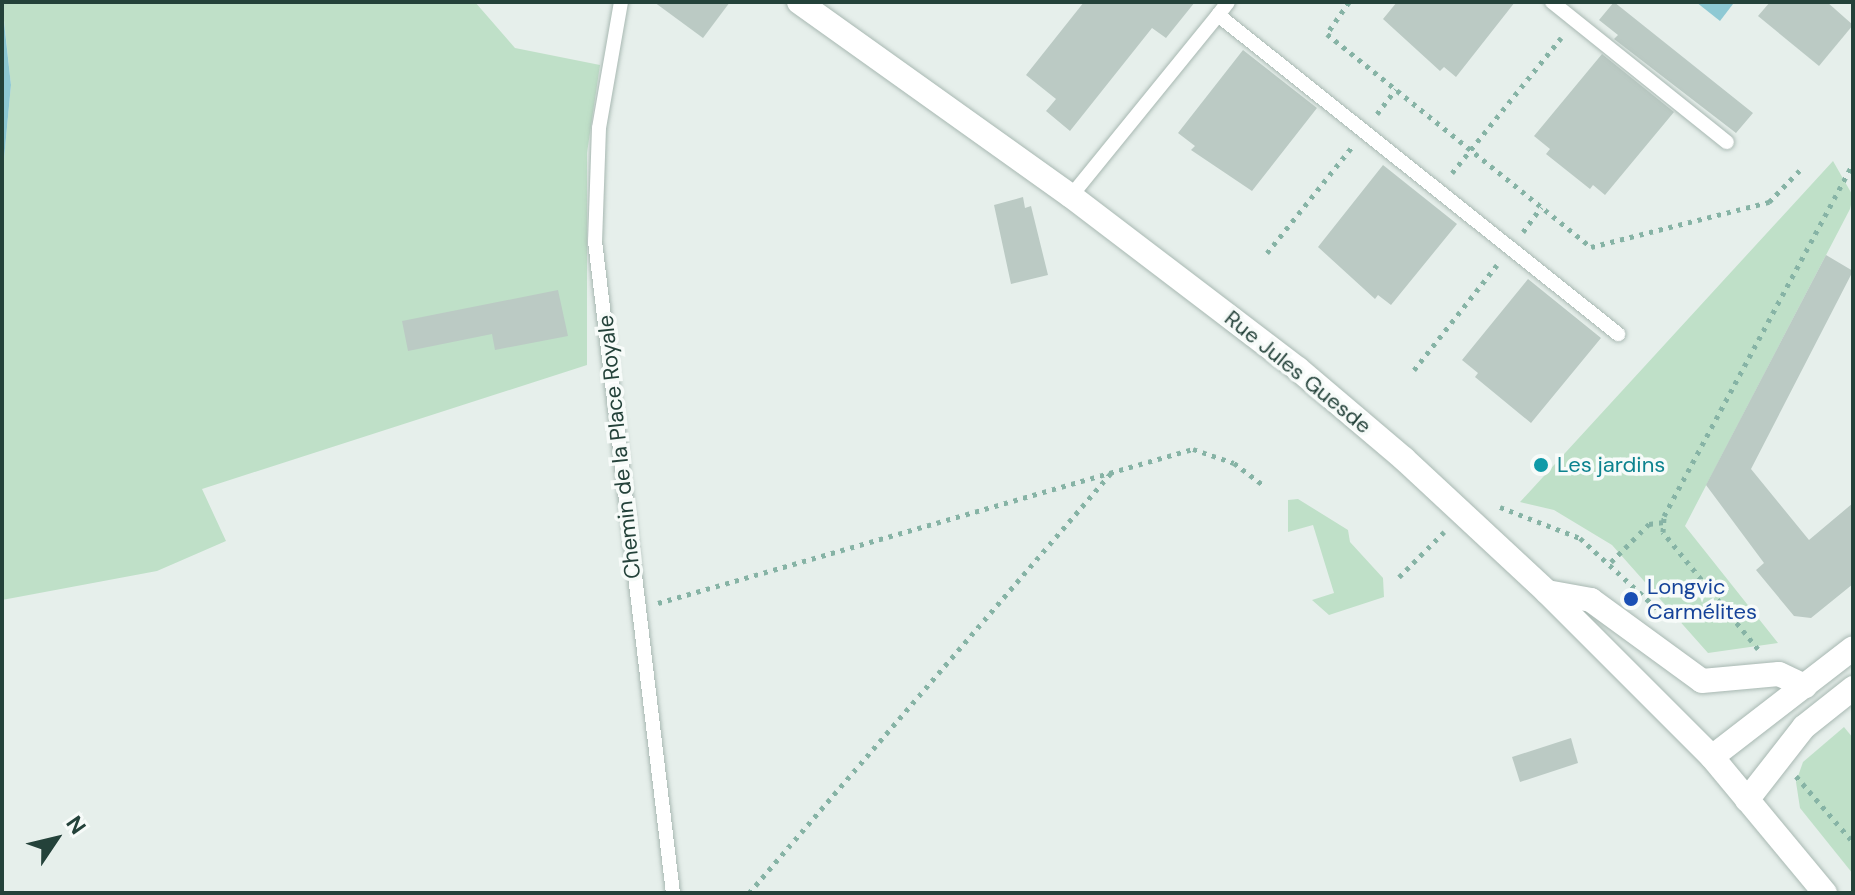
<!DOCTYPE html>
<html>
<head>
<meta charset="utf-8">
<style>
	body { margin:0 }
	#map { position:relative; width:1855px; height:895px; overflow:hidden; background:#e6efeb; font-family:"DM Sans",sans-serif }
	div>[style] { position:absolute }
	.green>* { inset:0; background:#bfe0c8 }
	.water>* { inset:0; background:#8ec9d4 }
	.building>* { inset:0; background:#bbcac4 }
	.path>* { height:5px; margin-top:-2.5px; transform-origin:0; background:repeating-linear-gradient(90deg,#86b3a5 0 4px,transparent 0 10px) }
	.roads { filter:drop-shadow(0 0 2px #a8b8b2) drop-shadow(0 0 2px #a8b8b2) }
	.service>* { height:14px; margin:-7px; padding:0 7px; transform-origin:7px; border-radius:7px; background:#fff }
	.minor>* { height:24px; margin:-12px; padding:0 12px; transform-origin:12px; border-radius:12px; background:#fff }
	.tertiary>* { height:24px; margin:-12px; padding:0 12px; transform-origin:12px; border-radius:12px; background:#fff }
	.dots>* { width:22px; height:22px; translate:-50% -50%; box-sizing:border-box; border:4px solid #f7fbf9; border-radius:50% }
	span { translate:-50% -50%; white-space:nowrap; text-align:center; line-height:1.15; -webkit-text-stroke:7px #f7fbf9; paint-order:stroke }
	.street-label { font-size:22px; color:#24423a }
	.culture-label { font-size:22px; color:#0d838f }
	.left { translate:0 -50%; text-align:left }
	.transit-label { font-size:22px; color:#164399 }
	.frame { position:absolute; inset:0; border:4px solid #24423a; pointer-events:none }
	.north { position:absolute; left:16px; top:799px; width:80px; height:80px; -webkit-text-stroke:6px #f7fbf9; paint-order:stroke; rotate:55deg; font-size:22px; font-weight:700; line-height:32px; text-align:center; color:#24423a }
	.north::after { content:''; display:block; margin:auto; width:28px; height:36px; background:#24423a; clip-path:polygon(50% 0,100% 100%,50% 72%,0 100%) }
</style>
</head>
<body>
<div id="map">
	<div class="green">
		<i style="clip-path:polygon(2px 2px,475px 2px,515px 48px,600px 65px,587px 153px,587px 365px,202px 489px,226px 541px,157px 571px,2px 600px,2px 180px,11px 85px)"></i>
		<i style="clip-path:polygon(1833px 161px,1853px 196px,1850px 209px,1685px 526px,1778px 643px,1708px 653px,1612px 545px,1554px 510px,1520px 502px)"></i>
		<i style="clip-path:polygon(1298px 499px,1348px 530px,1350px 542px,1383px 578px,1384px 597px,1329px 615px,1312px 600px,1334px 593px,1313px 525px,1288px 532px,1288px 500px)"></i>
		<i style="clip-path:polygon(1844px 727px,1853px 738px,1853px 874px,1800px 808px,1796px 782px,1803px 762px)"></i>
	</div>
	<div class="water">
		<i style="clip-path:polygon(1696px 2px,1730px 2px,1733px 4px,1720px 21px)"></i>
		<i style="clip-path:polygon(2px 4px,11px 85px,2px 180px)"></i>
	</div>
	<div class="building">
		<i style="clip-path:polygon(654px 2px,730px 2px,703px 38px)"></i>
		<i style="clip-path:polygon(1084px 2px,1195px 2px,1166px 38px,1152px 28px,1070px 131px,1046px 111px,1056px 99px,1026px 75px)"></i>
		<i style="clip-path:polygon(1397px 2px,1515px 2px,1456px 77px,1444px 67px,1440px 71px,1383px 19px)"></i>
		<i style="clip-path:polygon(1614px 2px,1753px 113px,1736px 133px,1614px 39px,1618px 35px,1599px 20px)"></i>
		<i style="clip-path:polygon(1770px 2px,1827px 2px,1853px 25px,1819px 66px,1758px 16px)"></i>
		<i style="clip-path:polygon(1243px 50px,1317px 108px,1252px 191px,1191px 150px,1195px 146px,1178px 133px)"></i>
		<i style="clip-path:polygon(1602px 54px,1674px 112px,1605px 195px,1593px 185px,1590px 189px,1546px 154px,1550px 149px,1534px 136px)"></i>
		<i style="clip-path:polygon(1383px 165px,1457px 224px,1391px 305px,1378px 295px,1375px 299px,1318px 247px)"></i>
		<i style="clip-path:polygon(1023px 197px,1025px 208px,1031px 206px,1048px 275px,1011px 284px,994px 205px)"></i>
		<i style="clip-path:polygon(1826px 255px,1853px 271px,1751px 469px,1809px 540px,1853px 503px,1853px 584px,1811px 618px,1794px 616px,1756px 570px,1764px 563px,1706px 485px)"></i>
		<i style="clip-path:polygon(1528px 279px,1601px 338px,1531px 423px,1475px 377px,1478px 373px,1462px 360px)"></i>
		<i style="clip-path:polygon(558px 290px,568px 336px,495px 350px,492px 334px,408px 351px,402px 321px)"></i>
		<i style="clip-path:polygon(1571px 738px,1578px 763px,1520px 782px,1512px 757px)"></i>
	</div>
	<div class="path">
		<i style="left:1349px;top:2px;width:39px;rotate:125deg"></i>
		<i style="left:1327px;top:34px;width:339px;rotate:38.9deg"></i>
		<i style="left:1591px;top:247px;width:184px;rotate:-14.2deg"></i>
		<i style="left:1769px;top:202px;width:46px;rotate:-45.9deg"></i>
		<i style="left:1377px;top:114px;width:31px;rotate:-53deg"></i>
		<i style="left:1452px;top:173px;width:174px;rotate:-51.1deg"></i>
		<i style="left:1523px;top:232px;width:31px;rotate:-54deg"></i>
		<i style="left:1267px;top:253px;width:136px;rotate:-51.3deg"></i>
		<i style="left:1414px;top:370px;width:134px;rotate:-51.7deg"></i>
		<i style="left:1500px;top:507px;width:86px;rotate:21.2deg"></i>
		<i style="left:1580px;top:538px;width:115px;rotate:42.5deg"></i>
		<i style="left:1611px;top:562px;width:54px;rotate:-45deg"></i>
		<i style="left:1649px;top:524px;width:15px;rotate:-8deg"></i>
		<i style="left:1399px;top:577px;width:64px;rotate:-45deg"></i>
		<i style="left:658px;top:603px;width:557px;rotate:-16.06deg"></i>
		<i style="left:1193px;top:449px;width:43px;rotate:18.9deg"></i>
		<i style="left:1234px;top:463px;width:39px;rotate:37deg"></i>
		<i style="left:1758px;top:649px;width:151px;rotate:-129.1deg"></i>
		<i style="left:1663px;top:532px;width:16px;rotate:-86deg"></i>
		<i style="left:1664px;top:516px;width:400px;rotate:-61.8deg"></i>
		<i style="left:1796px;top:776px;width:87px;rotate:49.2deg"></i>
		<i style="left:749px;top:893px;width:554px;rotate:-49.24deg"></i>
	</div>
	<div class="roads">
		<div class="service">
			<i style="left:621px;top:2px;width:128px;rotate:99.9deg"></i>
			<i style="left:599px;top:128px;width:113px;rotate:92deg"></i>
			<i style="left:595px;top:241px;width:657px;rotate:83.18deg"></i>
			<i style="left:1552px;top:2px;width:224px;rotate:38.7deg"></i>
			<i style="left:1218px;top:15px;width:16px;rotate:-52deg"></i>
			<i style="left:1071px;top:196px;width:233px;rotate:-50.9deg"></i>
			<i style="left:1218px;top:15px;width:512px;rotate:38.57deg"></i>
		</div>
		<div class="minor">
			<i style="left:1547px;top:592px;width:45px;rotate:10.3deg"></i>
			<i style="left:1591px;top:600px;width:137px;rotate:36.1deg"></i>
			<i style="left:1702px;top:681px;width:77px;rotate:-5.2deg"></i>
			<i style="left:1779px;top:674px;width:29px;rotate:25deg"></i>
			<i style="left:1712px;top:757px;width:178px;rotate:-37.7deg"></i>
			<i style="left:1747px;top:800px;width:93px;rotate:-52deg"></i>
			<i style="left:1804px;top:727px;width:63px;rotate:-38.5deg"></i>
		</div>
		<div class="tertiary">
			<i style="left:799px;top:2px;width:334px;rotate:35.5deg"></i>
			<i style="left:1071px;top:196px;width:285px;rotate:37.3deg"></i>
			<i style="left:1298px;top:369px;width:139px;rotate:40.3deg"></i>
			<i style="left:1404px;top:459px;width:195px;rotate:42.9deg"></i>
			<i style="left:1547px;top:592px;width:233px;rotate:45deg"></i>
			<i style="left:1712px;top:757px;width:177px;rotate:50.3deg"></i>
		</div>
	</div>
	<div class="dots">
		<i style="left:1541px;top:465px;background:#0f9aa8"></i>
		<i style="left:1631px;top:599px;background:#1a4fb4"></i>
	</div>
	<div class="street-label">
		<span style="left:1298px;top:372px;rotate:39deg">Rue Jules Guesde</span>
		<span style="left:619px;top:447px;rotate:-96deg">Chemin de la Place Royale</span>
	</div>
	<div class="culture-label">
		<span class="left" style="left:1557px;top:465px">Les jardins</span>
	</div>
	<div class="transit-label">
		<span class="left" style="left:1647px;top:599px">Longvic<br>Carmélites</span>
	</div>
	<div class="frame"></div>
	<div class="north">N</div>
</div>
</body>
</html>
